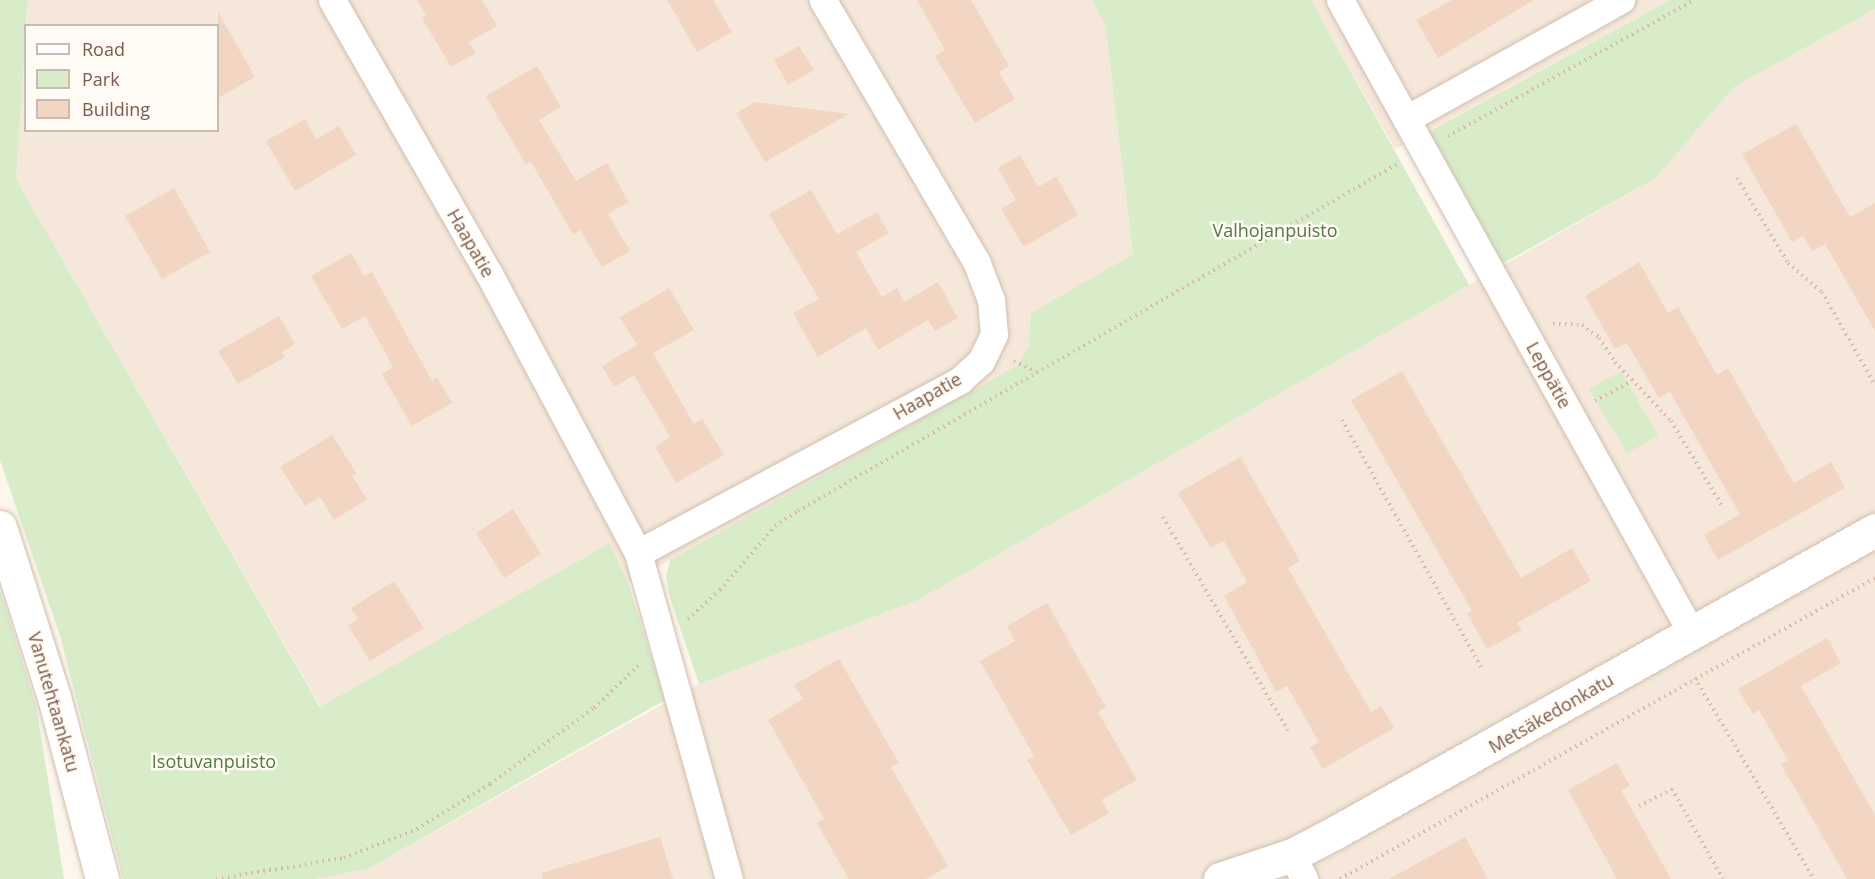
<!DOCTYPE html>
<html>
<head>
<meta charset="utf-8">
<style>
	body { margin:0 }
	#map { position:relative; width:1875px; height:879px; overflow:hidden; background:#fdf6ec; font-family:"Open Sans",sans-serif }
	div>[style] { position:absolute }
	.residential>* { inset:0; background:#f5e8da }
	.green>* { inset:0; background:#d8ecc9 }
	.building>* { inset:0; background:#f3d5c3 }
	.path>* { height:4px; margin-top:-2px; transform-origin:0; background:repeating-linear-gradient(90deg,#d9b8a5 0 1.5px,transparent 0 6px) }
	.roads { filter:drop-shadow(0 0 2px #d1beb0) drop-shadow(0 0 2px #d1beb0) }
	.street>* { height:27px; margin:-13.5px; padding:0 13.5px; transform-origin:13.5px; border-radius:13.5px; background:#fff }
	.secondary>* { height:33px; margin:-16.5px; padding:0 16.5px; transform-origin:16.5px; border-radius:16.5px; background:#fff }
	span { translate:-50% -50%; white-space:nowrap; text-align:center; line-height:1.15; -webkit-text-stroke:5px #fffaf3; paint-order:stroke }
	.park-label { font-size:18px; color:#537a41 }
	.street-label { font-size:18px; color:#7a5c4d }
	.legend { position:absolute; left:24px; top:24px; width:195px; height:108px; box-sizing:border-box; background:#fffaf3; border:2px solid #cabbb1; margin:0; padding:8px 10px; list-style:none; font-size:18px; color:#7a5c4d }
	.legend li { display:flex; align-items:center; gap:12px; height:30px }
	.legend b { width:30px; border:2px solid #cabbb1 }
</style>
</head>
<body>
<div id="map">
	<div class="residential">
		<i style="clip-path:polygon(28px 0,1092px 0,1105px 24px,1133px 254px,1031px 313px,1028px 347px,1018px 365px,670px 560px,628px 583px,610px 543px,321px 707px,16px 179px,25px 42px,26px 130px,218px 130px,218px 26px,27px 25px)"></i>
		<i style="clip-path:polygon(1311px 0,1670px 0,1395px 149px)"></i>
		<i style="clip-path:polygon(1875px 9px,1875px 879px,315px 879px,368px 869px,699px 684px,918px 600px,1656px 178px,1734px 87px)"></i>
	</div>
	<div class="green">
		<i style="clip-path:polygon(0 0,28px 0,16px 179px,320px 707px,610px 543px,628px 583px,665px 700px,368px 869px,315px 879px,123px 879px,60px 636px,0 460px)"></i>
		<i style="clip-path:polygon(1092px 0,1311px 0,1469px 285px,918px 600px,699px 684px,670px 598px,666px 577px,670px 560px,1018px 365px,1028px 347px,1031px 313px,1133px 254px,1105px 24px)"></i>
		<i style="clip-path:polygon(1670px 0,1875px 0,1875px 9px,1734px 87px,1656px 178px,1500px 265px,1428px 132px)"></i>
		<i style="clip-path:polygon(1621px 371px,1658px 436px,1627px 453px,1589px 389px)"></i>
		<i style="clip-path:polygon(0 590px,36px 705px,64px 879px,0 879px)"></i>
	</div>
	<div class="building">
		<i style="clip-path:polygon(417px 0,482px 0,497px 26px,469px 42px,476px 53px,451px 67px,422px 18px,426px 15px)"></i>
		<i style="clip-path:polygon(667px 0,713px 0,732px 32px,697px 52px)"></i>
		<i style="clip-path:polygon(917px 0,971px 0,1009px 66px,999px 72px,1015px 99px,975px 123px,935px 56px,945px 50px)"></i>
		<i style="clip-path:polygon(1452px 0,1534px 0,1438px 58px,1416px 20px)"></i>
		<i style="clip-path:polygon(218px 12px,255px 77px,218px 98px)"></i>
		<i style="clip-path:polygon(799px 46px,814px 70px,788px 85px,774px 60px)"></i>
		<i style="clip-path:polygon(537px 66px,561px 107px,539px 120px,576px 181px,607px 163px,629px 202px,608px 214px,630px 251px,602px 267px,580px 230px,573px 234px,531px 162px,526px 165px,486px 96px)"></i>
		<i style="clip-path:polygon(755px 102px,849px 114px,765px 162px,736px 113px)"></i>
		<i style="clip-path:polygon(305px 119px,316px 139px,339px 126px,356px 155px,295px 191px,266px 141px)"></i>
		<i style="clip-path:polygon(1796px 124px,1850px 217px,1875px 203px,1875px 331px,1825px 244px,1812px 251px,1803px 236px,1792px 242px,1742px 154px)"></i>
		<i style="clip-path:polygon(1020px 155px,1038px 187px,1056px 177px,1078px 215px,1024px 247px,1001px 209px,1016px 200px,998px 168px)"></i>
		<i style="clip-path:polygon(174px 188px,210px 252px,162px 279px,125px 216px)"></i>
		<i style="clip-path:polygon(811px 190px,837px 234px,877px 212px,889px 233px,856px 252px,882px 297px,897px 288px,904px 302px,938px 282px,958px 318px,935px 331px,928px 320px,878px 350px,866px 328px,818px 357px,793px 313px,819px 299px,769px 214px)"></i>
		<i style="clip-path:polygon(351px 253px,364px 276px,372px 272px,432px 381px,437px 377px,452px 403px,412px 426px,382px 374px,393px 367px,365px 316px,342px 329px,311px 276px)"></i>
		<i style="clip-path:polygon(1639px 262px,1668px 313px,1678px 307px,1717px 375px,1728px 368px,1794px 483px,1831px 462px,1845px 488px,1718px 560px,1704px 535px,1740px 514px,1670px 392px,1659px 398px,1627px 343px,1615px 349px,1585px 296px)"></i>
		<i style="clip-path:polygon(669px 288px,694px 330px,653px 353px,694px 424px,702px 419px,724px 455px,676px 483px,655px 447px,670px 437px,634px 375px,614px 387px,602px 366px,637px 345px,620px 317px)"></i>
		<i style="clip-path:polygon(279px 316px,295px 344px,282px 352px,285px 357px,238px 384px,218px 351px)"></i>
		<i style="clip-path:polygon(1402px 371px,1521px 578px,1572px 548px,1591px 581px,1517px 623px,1522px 630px,1487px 649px,1467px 614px,1472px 611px,1351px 400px)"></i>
		<i style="clip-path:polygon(332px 435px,357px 474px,352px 476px,367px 499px,334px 520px,320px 497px,305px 506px,280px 467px)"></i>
		<i style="clip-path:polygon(1240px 457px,1300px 561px,1288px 568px,1371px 712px,1381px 706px,1394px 728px,1323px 769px,1310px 747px,1319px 742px,1287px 686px,1276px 692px,1224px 596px,1247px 582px,1224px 541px,1211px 548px,1178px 493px)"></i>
		<i style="clip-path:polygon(513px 509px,541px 554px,504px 578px,476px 533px)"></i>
		<i style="clip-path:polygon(394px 581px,424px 628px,370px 661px,348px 625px,358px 619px,351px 608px)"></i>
		<i style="clip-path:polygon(1047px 603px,1106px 707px,1098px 712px,1137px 780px,1101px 800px,1109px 813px,1071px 835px,1027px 760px,1034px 756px,980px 661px,1015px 641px,1007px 626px)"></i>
		<i style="clip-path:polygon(1827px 638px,1841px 663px,1801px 686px,1875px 815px,1875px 879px,1847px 879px,1781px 764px,1788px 760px,1759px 710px,1753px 714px,1738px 689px)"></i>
		<i style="clip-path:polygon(839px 659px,899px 763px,891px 767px,948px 866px,926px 879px,849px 879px,817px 823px,824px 819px,768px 720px,803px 699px,794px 685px)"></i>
		<i style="clip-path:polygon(1617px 763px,1630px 786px,1621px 790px,1671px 879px,1617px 879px,1568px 790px)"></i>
		<i style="clip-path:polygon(660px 837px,673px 879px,542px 879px,542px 873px)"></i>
		<i style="clip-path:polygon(1465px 837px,1488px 879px,1389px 879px)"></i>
	</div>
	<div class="path">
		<i style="left:1448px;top:136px;width:281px;rotate:-28.9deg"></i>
		<i style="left:1737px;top:178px;width:99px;rotate:59deg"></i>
		<i style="left:1788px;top:263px;width:45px;rotate:40.5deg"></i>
		<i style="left:1822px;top:292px;width:107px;rotate:60.3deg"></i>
		<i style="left:1553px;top:324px;width:29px;rotate:2deg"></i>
		<i style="left:1582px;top:325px;width:21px;rotate:37deg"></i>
		<i style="left:1599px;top:338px;width:29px;rotate:56deg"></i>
		<i style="left:1615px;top:362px;width:81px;rotate:46.5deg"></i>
		<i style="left:1671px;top:421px;width:99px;rotate:59deg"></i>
		<i style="left:1014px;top:361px;width:25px;rotate:26deg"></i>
		<i style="left:1595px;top:401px;width:42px;rotate:-28.4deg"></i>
		<i style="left:1342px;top:420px;width:285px;rotate:60.6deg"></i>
		<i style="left:1163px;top:517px;width:251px;rotate:59.7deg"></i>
		<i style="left:688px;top:619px;width:43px;rotate:-42.2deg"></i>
		<i style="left:720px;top:590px;width:84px;rotate:-49.3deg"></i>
		<i style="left:775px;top:526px;width:27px;rotate:-33deg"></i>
		<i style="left:798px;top:511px;width:692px;rotate:-30.08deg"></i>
		<i style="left:1695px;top:678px;width:234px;rotate:59.4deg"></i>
		<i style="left:1639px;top:806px;width:37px;rotate:-27deg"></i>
		<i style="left:1672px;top:789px;width:103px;rotate:60.5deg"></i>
		<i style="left:216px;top:879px;width:130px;rotate:-9.3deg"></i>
		<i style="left:344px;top:858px;width:79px;rotate:-21.7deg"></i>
		<i style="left:417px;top:829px;width:86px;rotate:-31.7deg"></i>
		<i style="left:490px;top:784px;width:129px;rotate:-36.2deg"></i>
		<i style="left:594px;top:708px;width:62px;rotate:-43.7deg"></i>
		<i style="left:1340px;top:879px;width:614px;rotate:-29.36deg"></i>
	</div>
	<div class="roads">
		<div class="street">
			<i style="left:332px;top:0;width:314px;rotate:60.2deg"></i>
			<i style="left:488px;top:272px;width:319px;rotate:61.9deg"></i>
			<i style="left:638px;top:553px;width:338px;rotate:74.4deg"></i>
			<i style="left:1340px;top:0;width:723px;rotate:60.95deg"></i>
			<i style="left:1406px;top:119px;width:246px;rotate:-29deg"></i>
			<i style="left:638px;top:553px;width:366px;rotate:-28.2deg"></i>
			<i style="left:960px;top:380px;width:28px;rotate:-42deg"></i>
			<i style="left:981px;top:361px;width:30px;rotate:-64deg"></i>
			<i style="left:994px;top:334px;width:34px;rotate:-95deg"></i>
			<i style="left:991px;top:300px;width:40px;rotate:-111deg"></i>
			<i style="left:977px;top:263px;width:305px;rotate:-120.4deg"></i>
			<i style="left:1292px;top:855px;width:27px;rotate:63deg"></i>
		</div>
		<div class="secondary">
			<i style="left:0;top:527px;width:178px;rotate:72.4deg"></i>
			<i style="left:54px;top:697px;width:188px;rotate:75.2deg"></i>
			<i style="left:1220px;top:879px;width:76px;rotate:-18.4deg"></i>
			<i style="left:1292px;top:855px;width:50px;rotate:-27.6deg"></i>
			<i style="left:1336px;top:832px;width:618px;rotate:-29.26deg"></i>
		</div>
	</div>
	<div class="park-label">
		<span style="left:1275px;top:230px">Valhojanpuisto</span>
		<span style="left:214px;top:761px">Isotuvanpuisto</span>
	</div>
	<div class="street-label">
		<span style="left:471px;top:243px;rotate:60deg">Haapatie</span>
		<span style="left:1549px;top:375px;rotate:61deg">Leppätie</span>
		<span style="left:927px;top:396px;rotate:-30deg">Haapatie</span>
		<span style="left:54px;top:702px;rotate:74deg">Vanutehtaankatu</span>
		<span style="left:1551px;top:713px;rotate:-30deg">Metsäkedonkatu</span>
	</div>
	<ul class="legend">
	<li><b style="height:8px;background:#fff"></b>Road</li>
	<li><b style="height:16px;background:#d8ecc9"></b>Park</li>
	<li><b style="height:16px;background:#f3d5c3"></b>Building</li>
	</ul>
</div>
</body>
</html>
